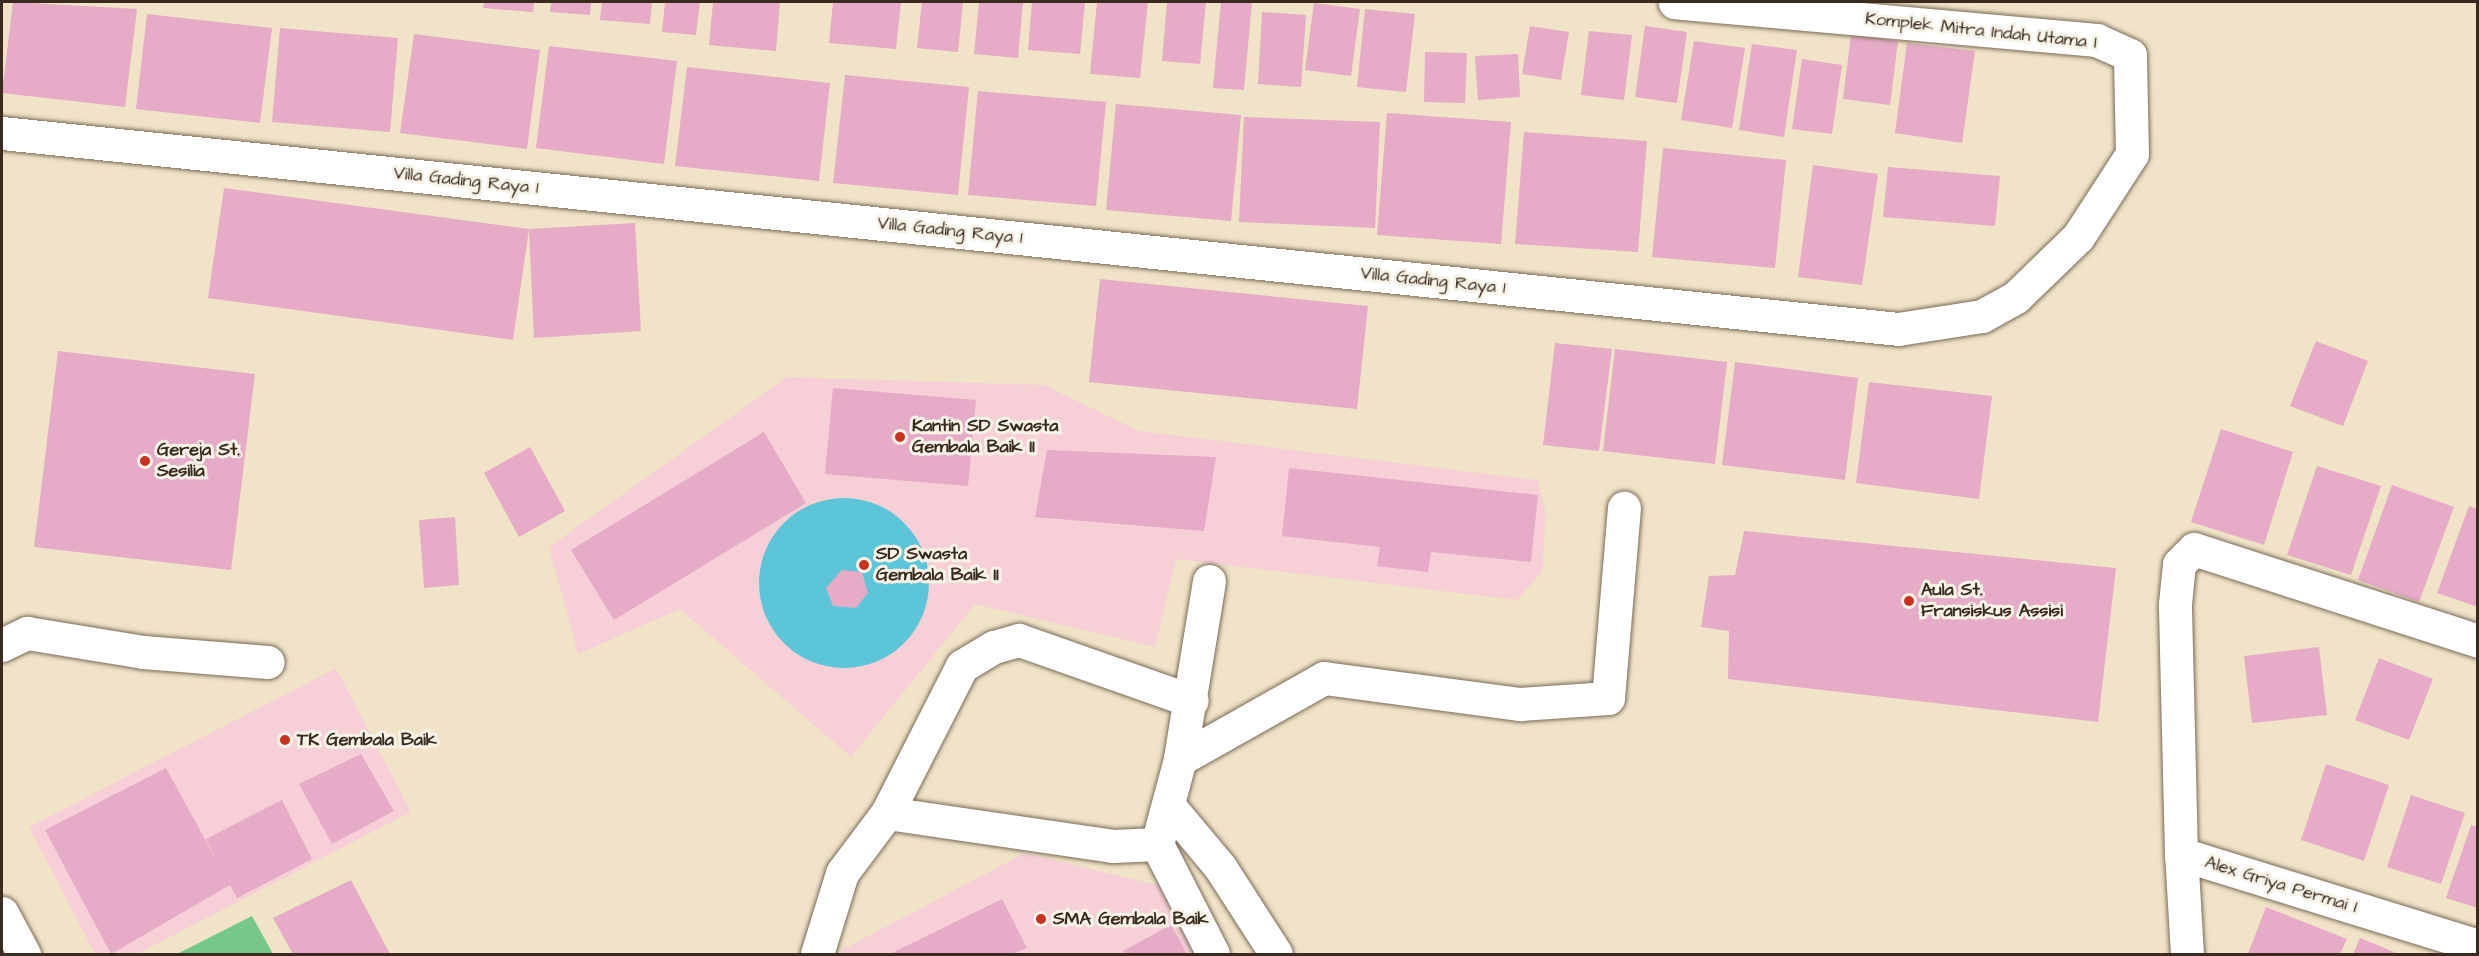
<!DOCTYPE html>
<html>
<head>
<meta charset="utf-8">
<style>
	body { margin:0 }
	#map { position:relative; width:2479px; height:956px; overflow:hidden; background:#f0e3c7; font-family:"Architects Daughter",sans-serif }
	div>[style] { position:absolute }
	.built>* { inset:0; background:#f6cfd7 }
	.green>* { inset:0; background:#76c88a }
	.water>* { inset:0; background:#5cc5d8 }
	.round { border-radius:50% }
	.building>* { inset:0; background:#e5abc7 }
	.roads { filter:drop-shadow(0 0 2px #7a6b59) drop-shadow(0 0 2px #7a6b59) }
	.street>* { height:33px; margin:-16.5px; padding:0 16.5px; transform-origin:16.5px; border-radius:16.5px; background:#fff }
	.dots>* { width:16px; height:16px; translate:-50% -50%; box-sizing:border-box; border:3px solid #f7f3e8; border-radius:50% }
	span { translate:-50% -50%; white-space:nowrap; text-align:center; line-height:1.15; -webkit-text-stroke:6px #f7f3e8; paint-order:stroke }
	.street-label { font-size:18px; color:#3b2a1e }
	.poi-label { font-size:18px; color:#3b2a1e; font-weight:700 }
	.left { translate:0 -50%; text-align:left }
	.frame { position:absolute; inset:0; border:3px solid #3b2a1e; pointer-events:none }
</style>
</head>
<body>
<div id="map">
	<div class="built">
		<i style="clip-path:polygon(787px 377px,1044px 385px,1139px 431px,1537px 480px,1546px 513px,1542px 572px,1517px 600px,1176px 559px,1155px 647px,975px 604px,851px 757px,680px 609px,578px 654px,549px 547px)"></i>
		<i style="clip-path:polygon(336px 668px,411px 812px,137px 954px,95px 954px,29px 827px)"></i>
		<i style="clip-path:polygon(1025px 853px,1165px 887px,1198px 954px,842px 954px,840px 951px)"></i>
	</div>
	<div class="green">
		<i style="clip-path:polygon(252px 916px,273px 954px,177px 954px)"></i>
	</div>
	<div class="water">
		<i class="round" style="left:759px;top:498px;width:170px;height:170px"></i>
	</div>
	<div class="building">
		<i style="clip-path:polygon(13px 2px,137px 9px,125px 107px,2px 93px)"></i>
		<i style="clip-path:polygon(484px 2px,534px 2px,533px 12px,483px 8px)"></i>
		<i style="clip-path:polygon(551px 2px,591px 2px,590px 15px,550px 12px)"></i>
		<i style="clip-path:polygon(602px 2px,652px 2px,650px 24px,600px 20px)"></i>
		<i style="clip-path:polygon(665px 2px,700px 2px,696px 35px,662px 32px)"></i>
		<i style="clip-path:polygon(713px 2px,780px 2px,776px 51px,709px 45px)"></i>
		<i style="clip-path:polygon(833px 2px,901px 2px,896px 49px,829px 43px)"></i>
		<i style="clip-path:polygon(922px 2px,963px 2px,958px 52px,917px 48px)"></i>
		<i style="clip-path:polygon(979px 2px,1023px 2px,1018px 58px,974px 54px)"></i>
		<i style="clip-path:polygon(1032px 2px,1085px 2px,1080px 54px,1028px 50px)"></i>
		<i style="clip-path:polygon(1097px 2px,1148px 2px,1140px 78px,1090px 74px)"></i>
		<i style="clip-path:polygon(1167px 2px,1206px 2px,1200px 64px,1162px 61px)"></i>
		<i style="clip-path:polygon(1221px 2px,1252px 2px,1244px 90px,1213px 88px)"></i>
		<i style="clip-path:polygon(1314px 3px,1360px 9px,1351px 76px,1305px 70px)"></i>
		<i style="clip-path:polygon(1365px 9px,1415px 14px,1406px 92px,1357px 87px)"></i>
		<i style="clip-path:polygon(1262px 12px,1306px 15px,1301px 87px,1258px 84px)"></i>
		<i style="clip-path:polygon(147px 14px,272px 28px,260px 123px,136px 109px)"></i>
		<i style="clip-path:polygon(1530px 26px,1569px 32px,1561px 80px,1522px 74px)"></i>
		<i style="clip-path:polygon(1645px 26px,1687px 32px,1677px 103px,1635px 97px)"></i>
		<i style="clip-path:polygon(280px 28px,398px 38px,390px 132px,272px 122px)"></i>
		<i style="clip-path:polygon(1589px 31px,1632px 35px,1624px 100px,1581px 95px)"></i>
		<i style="clip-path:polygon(414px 34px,540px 50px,527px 149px,400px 133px)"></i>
		<i style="clip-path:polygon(1851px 35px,1898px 41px,1890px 105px,1843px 99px)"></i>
		<i style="clip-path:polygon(1694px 41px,1745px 48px,1732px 128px,1681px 120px)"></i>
		<i style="clip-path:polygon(1907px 43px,1975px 51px,1962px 143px,1895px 133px)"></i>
		<i style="clip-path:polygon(1752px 44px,1797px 50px,1784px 137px,1739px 130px)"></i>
		<i style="clip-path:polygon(549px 46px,677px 61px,664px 164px,536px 148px)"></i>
		<i style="clip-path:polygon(1425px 52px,1467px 53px,1465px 103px,1424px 102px)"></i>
		<i style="clip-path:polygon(1518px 54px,1520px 97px,1478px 100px,1475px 56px)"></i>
		<i style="clip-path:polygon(1802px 59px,1842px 65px,1832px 134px,1792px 129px)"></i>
		<i style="clip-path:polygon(687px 67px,830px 83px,819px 181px,675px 166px)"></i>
		<i style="clip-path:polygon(845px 75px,969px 87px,958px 195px,833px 183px)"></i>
		<i style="clip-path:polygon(978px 91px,1106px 102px,1096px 206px,968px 195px)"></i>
		<i style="clip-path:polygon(1116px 104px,1241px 115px,1231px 221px,1106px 210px)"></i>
		<i style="clip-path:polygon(1387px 113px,1511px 122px,1501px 244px,1377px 235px)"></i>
		<i style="clip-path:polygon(1244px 117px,1380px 122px,1375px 228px,1239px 222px)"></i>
		<i style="clip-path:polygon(1524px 132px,1647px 141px,1638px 252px,1515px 244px)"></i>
		<i style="clip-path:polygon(1663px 148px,1786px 160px,1775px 268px,1652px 257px)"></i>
		<i style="clip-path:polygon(1813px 165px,1878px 174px,1862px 285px,1798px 277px)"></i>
		<i style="clip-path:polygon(1888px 167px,2000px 176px,1995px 226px,1883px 217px)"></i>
		<i style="clip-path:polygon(224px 188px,529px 229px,513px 340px,208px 298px)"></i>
		<i style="clip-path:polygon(635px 223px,641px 331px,534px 338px,529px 229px)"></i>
		<i style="clip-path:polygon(1100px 279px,1368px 306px,1357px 409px,1089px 382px)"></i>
		<i style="clip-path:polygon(2316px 341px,2368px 361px,2343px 426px,2290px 406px)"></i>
		<i style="clip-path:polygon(1555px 343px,1612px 349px,1599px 451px,1543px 445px)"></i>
		<i style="clip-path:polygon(1615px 349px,1727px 362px,1715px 464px,1603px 451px)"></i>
		<i style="clip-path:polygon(58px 351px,255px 374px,231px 570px,34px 547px)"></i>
		<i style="clip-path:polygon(1735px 362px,1858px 378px,1845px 480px,1722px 465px)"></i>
		<i style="clip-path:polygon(1869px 382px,1992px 396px,1979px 499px,1856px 483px)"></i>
		<i style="clip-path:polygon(833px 388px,976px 400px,968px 486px,825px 474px)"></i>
		<i style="clip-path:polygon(2221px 429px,2293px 452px,2264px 545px,2191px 522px)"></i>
		<i style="clip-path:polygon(764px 432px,806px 503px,614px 620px,571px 550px)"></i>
		<i style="clip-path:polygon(530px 447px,565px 511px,519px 537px,484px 473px)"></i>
		<i style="clip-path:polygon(1047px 450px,1216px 457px,1204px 531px,1035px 517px)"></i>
		<i style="clip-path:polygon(2317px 466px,2381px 486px,2351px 575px,2287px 555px)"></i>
		<i style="clip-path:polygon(1289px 468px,1538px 495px,1531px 562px,1431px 552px,1428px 572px,1377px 566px,1380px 547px,1282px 536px)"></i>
		<i style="clip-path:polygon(2392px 485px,2454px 507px,2419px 602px,2358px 580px)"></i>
		<i style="clip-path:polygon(2469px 506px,2478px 509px,2478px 607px,2437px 593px)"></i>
		<i style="clip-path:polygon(455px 517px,459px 585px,424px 588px,419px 520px)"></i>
		<i style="clip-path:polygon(1744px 531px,2116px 568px,2098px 722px,1728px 679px,1729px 631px,1701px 627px,1709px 576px,1735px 575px)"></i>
		<i style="clip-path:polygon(842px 570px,862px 572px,868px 593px,856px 608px,833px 606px,826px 588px)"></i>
		<i style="clip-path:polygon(2319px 647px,2327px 715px,2252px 723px,2244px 656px)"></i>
		<i style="clip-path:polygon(2379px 658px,2433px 679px,2409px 740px,2355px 720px)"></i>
		<i style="clip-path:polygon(361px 754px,394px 811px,332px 844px,299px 784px)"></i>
		<i style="clip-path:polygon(2326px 764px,2389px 785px,2364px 861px,2301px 840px)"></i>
		<i style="clip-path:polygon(166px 768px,219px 865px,206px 839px,282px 800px,312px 859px,237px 898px,230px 885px,111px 954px,45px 830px)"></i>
		<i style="clip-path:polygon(2411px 795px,2465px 813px,2441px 884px,2387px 867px)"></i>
		<i style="clip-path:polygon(2471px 825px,2478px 827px,2478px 908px,2446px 898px)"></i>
		<i style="clip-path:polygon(351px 880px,390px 954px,293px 954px,273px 918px)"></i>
		<i style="clip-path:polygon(1002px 899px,1027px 948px,1013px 954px,890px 954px)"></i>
		<i style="clip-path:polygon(2266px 907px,2347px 939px,2340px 954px,2248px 954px)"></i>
		<i style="clip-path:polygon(1171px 925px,1187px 954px,1125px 954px,1123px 951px)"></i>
		<i style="clip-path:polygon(2360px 938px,2399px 954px,2353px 954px)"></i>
	</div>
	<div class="roads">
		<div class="street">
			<i style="left:2px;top:133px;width:1906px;rotate:5.9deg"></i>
			<i style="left:1898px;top:329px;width:85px;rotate:-8.8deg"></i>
			<i style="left:1982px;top:316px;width:39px;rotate:-29deg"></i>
			<i style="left:2016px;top:297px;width:86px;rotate:-44.1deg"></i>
			<i style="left:2078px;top:237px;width:99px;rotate:-57deg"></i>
			<i style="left:2132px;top:154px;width:99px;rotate:-91.2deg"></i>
			<i style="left:2130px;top:55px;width:36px;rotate:-156deg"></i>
			<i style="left:2097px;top:40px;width:424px;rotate:-174.9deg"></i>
			<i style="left:1209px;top:581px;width:180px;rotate:99.3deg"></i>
			<i style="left:1180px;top:759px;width:88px;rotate:105.1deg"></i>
			<i style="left:1157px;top:844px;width:123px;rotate:63deg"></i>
			<i style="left:2px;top:645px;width:28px;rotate:-26deg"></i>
			<i style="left:27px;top:633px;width:118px;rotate:9.3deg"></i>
			<i style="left:143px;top:652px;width:125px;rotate:4.6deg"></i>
			<i style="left:1180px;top:759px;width:165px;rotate:-29.4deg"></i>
			<i style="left:1324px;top:678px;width:198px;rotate:7.6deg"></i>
			<i style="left:1520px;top:704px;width:88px;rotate:-3.9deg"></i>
			<i style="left:1608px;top:698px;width:191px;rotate:-85.2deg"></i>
			<i style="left:1169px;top:806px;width:80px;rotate:50.1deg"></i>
			<i style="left:1220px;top:867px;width:103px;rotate:57.2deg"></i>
			<i style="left:887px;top:813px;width:165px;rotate:-63deg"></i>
			<i style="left:962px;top:666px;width:37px;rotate:-31deg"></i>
			<i style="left:994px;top:647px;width:26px;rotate:-16deg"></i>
			<i style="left:1019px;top:640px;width:183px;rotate:19.4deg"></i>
			<i style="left:2181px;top:854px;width:250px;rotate:-91.4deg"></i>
			<i style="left:2175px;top:604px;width:40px;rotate:-84.3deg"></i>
			<i style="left:2179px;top:564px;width:21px;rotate:-45deg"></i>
			<i style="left:2194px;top:549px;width:299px;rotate:17.9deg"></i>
			<i style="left:2px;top:913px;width:47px;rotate:61.8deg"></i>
			<i style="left:817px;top:954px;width:85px;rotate:-72.8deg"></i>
			<i style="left:842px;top:873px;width:75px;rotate:-53.1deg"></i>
			<i style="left:887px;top:813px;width:228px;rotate:8.3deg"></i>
			<i style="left:1113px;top:846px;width:44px;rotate:-2.6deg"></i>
			<i style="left:2187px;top:954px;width:100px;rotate:-93.4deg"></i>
			<i style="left:2181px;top:854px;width:311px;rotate:17.2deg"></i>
		</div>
	</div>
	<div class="dots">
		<i style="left:900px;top:437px;background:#c8321e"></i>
		<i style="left:145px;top:461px;background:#c8321e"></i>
		<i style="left:864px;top:565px;background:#c8321e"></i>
		<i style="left:1909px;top:601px;background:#c8321e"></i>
		<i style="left:285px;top:740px;background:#c8321e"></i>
		<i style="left:1041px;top:919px;background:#c8321e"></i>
	</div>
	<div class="street-label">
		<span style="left:1981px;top:31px;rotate:6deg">Komplek Mitra Indah Utama I</span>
		<span style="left:466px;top:181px;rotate:6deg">Villa Gading Raya 1</span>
		<span style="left:950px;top:231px;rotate:6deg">Villa Gading Raya 1</span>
		<span style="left:1433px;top:281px;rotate:6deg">Villa Gading Raya 1</span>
		<span style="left:2281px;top:885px;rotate:17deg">Alex Griya Permai I</span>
	</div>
	<div class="poi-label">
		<span class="left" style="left:912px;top:437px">Kantin SD Swasta<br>Gembala Baik II</span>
		<span class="left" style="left:157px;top:461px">Gereja St.<br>Sesilia</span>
		<span class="left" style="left:876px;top:565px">SD Swasta<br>Gembala Baik II</span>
		<span class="left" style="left:1921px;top:601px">Aula St.<br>Fransiskus Assisi</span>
		<span class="left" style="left:297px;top:740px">TK Gembala Baik</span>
		<span class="left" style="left:1053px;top:919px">SMA Gembala Baik</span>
	</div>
	<div class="frame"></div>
</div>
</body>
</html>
